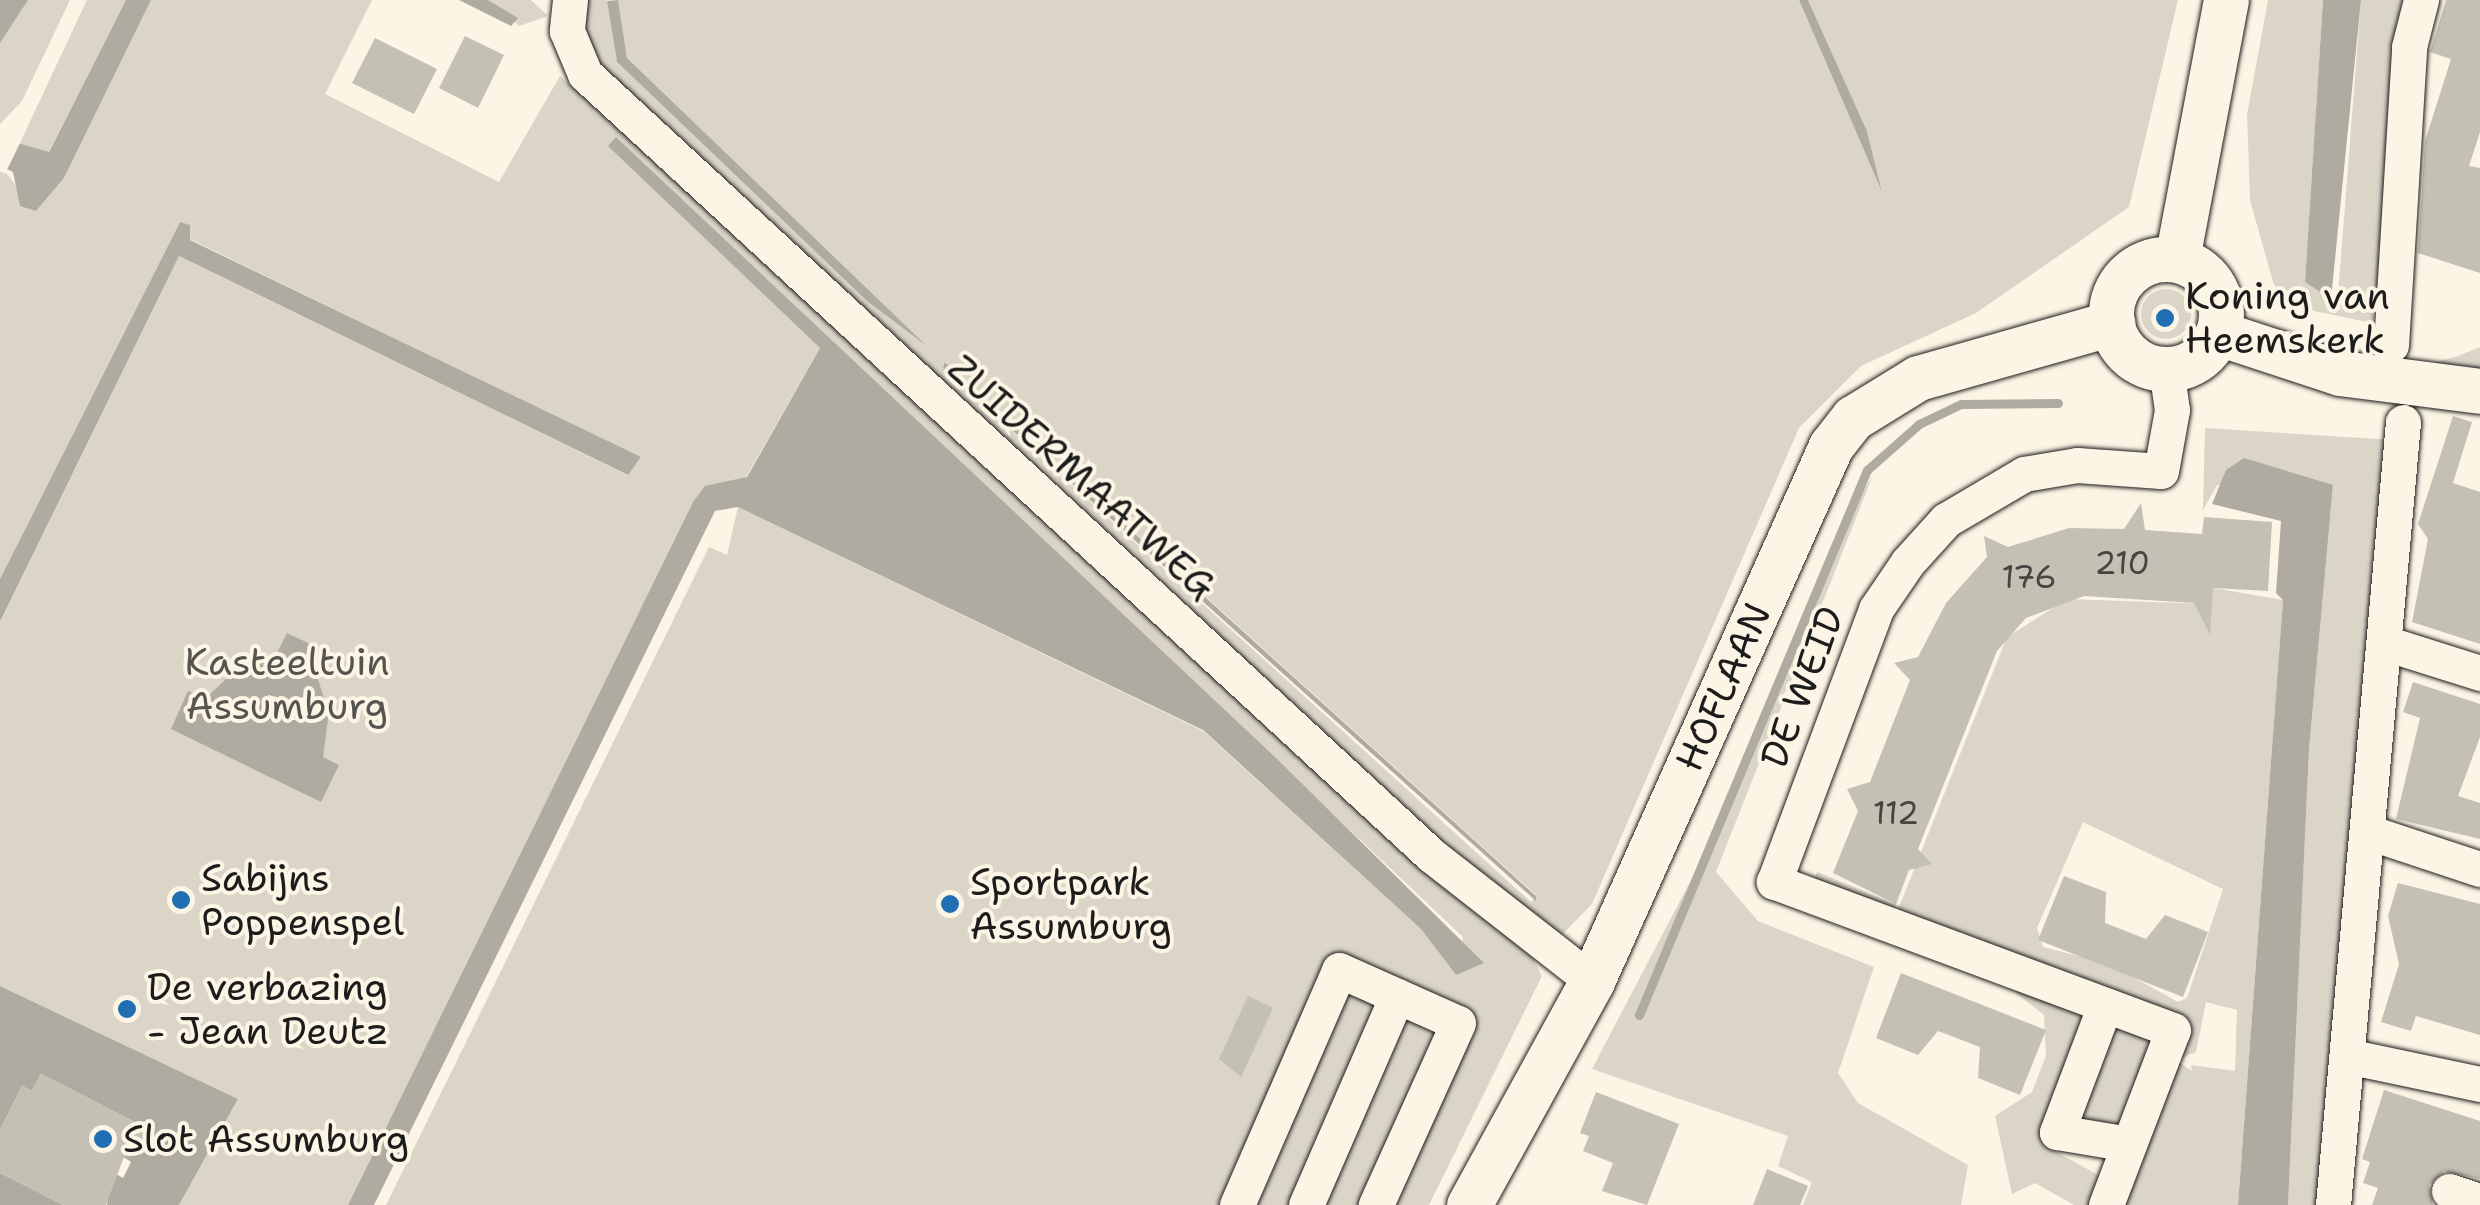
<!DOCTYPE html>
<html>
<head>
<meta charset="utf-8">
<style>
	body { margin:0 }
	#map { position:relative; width:2480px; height:1205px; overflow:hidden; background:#fcf5e5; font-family:"Shantell Sans",sans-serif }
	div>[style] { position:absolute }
	.green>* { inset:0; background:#dbd5c8 }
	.round { border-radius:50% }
	.water>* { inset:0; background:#b0aba1 }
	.pier>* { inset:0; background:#fcf5e5 }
	.stream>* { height:9px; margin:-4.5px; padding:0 4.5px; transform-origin:4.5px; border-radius:4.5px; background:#b0aba1 }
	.building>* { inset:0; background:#c4c0b3 }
	.roads { filter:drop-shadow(0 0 2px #1c1c1c) drop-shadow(0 0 2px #1c1c1c) }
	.minor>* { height:35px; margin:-17.5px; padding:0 17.5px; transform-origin:17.5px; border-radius:17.5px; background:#fcf5e5 }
	.major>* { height:45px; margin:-22.5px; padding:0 22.5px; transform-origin:22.5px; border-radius:22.5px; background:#fcf5e5 }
	.major>.ring { margin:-22.5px; padding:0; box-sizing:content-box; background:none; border:45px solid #fcf5e5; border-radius:50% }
	.dots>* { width:28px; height:28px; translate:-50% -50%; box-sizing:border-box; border:5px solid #fcf5e5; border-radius:50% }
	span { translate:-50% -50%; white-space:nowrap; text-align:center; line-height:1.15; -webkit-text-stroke:8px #fcf5e5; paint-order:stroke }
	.number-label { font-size:32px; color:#464542 }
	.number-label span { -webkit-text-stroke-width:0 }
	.poi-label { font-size:38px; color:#1c1c1c }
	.left { translate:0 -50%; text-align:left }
	.street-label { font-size:38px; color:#1c1c1c }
	.park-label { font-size:38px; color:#555450 }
</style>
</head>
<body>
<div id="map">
	<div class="green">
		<i style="clip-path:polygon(0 0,70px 0,22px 101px,0 124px)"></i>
		<i style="clip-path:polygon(87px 0,126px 0,48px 153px,18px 147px)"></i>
		<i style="clip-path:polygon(151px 0,372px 0,325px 94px,499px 182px,560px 76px,1529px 951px,1542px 976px,1429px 1205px,386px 1205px,709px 547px,727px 555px,738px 507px,1203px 731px,1421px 929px,1456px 975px,1463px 937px,616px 137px,609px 146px,820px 348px,746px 477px,693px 502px,348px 1205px,179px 1205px,238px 1099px,0 986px,0 623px,179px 256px,627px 475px,641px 458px,190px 239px,180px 222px,0 579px,0 165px,36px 211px,64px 178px)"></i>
		<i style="clip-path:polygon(488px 0,531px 0,548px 16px,519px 26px)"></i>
		<i style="clip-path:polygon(evenodd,585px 0,607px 0,617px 62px,865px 299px,928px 347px,627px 58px,618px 0,1799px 0,1882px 192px,1867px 131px,1808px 0,2178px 0,2129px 207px,1976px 313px,1861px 366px,1799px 428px,1592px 904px,1553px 944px,595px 66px,580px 30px,585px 0,946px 362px,1536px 895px,1531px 902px,944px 369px,946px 362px)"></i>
		<i style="clip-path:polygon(2268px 0,2323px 0,2305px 282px,2338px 295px,2361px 0,2412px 0,2372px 323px,2314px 311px,2279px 295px,2273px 282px,2250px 200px,2247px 115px)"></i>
		<i class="round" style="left:2141px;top:289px;width:50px;height:50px"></i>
		<i style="clip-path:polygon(2480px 347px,2480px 376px,2433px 363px,2458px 356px)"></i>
		<i style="clip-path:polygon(2205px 428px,2394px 440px,2320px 1205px,2288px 1205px,2309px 750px,2333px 485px,2217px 485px,2203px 510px)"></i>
		<i style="clip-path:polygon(1873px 475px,1716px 872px,1758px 921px,1874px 967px,1838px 1073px,1858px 1103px,1968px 1165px,1961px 1205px,1803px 1205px,1812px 1182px,1778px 1166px,1788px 1136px,1592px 1069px,1692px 878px,1830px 548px)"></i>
		<i style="clip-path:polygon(evenodd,2213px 588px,2283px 600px,2238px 1205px,2123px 1205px,2134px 1183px,2049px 1116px,2044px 1145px,2100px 1176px,2096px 1205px,2074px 1205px,2035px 1183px,2012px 1194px,1995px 1116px,2032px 1092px,2046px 1056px,2044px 1015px,2016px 993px,2007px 962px,1889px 932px,2007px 637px,2067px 599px,2211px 604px,2213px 588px,2083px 822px,2223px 889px,2187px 998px,2178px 1002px,2110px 964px,2043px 947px,2037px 928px,2083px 822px,2213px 588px,2206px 1002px,2237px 1010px,2235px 1071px,2191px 1065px,2192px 1071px,2176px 1060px,2196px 1052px,2206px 1002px)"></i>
		<i style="clip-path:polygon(1817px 872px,1896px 904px,1888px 918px,1811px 887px)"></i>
	</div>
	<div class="water">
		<i style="clip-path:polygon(0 0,28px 0,0 43px)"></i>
		<i style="clip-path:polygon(126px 0,151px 0,64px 178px,36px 211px,20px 206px,13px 172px,0 166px,0 138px,49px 152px)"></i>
		<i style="clip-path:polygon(459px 0,488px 0,518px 18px,511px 26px)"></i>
		<i style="clip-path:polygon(618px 0,627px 58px,928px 347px,867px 301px,617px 62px,607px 1px)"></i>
		<i style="clip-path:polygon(1799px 0,1808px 0,1867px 131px,1882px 192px)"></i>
		<i style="clip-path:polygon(2323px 0,2361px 0,2331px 299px,2305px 282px)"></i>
		<i style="clip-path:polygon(616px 137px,1278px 760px,1484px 963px,1456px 975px,1421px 929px,1203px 730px,738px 507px,715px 511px,374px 1205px,348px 1205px,693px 502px,705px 486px,747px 477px,820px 348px,608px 146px)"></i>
		<i style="clip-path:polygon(180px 222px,190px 225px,190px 240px,641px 457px,628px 475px,179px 256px,0 622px,0 579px)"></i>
		<i style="clip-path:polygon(945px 362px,1536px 896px,1536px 901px,943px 368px)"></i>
		<i style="clip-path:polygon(2244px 458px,2333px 485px,2309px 750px,2288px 1205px,2238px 1205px,2283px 600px,2276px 593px,2281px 521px,2212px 504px,2226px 470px)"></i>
		<i style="clip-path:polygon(287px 633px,325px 651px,315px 671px,329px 712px,323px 757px,339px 765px,321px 802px,171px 729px,188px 691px,205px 699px,244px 662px,277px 653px)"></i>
		<i style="clip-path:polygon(0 986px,238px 1099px,179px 1205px,107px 1205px,111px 1171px,123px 1178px,131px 1162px,119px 1154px,131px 1129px,148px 1133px,152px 1120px,137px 1123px,41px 1074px,32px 1091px,22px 1086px,0 1130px)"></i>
		<i style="clip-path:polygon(0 1173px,32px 1189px,63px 1205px,0 1205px)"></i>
	</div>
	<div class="pier">
		<i style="clip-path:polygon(0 133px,20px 143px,5px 174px,0 171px)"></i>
	</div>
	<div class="stream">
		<i style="left:1639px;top:1015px;width:591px;rotate:-67.3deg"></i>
		<i style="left:1867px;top:470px;width:69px;rotate:-41.5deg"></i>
		<i style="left:1919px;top:424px;width:47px;rotate:-25.5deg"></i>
		<i style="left:1961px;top:404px;width:97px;rotate:-0.6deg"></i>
	</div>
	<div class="building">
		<i style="clip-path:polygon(2446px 0,2480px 0,2480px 132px,2469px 166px,2480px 168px,2480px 273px,2418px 253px,2425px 141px,2451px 59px,2430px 52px)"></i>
		<i style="clip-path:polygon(465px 36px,504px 55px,478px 108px,439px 88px)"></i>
		<i style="clip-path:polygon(375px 38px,437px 69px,414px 114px,352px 83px)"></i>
		<i style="clip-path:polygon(2453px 416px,2472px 422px,2453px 483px,2480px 492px,2480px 644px,2412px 622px,2428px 539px,2418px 524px)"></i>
		<i style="clip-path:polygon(2141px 503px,2145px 530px,2202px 534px,2204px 517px,2272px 522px,2268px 591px,2213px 588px,2210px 635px,2194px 603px,2084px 596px,2026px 618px,1997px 651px,1918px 849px,1932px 864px,1909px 870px,1896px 904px,1833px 873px,1858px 811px,1847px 789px,1870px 782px,1910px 680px,1894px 663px,1918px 657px,1946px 603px,1987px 557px,1984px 536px,2008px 547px,2069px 528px,2124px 529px)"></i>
		<i style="clip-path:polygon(2413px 682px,2480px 704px,2480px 737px,2458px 796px,2480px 803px,2480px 839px,2396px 819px,2420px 718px,2403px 712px)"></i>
		<i style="clip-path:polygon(2064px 876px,2106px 892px,2105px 923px,2146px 939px,2165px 915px,2208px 932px,2183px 997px,2038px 940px)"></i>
		<i style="clip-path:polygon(2398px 883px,2480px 904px,2480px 1035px,2416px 1016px,2411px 1031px,2381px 1022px,2399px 964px,2388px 916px)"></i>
		<i style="clip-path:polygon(1901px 973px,2046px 1030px,2020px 1095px,1978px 1078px,1980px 1047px,1938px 1031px,1918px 1055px,1876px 1038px)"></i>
		<i style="clip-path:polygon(1248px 996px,1273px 1008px,1241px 1077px,1219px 1059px)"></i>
		<i style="clip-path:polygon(41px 1074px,151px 1130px,124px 1157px,106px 1205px,63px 1205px,0 1173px,0 1130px,22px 1086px,32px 1091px)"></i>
		<i style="clip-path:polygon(2384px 1090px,2480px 1121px,2480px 1179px,2444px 1171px,2429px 1185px,2433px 1205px,2372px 1205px,2378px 1188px,2363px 1183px,2370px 1162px,2362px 1159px)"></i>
		<i style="clip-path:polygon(1596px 1092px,1679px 1124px,1647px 1205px,1602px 1191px,1613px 1163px,1583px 1151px,1589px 1136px,1580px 1133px)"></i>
		<i style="clip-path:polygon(1767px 1169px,1808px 1186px,1800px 1205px,1753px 1205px)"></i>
	</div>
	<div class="roads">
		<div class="minor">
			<i style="left:570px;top:0;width:31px;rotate:96deg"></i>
			<i style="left:567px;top:31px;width:47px;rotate:67.3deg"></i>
			<i style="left:585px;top:74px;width:1151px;rotate:42.71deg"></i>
			<i style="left:1431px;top:855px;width:204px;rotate:38deg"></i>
			<i style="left:2391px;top:345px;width:299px;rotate:-86.5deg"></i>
			<i style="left:2409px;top:47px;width:49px;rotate:-75.7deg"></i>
			<i style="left:2385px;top:643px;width:100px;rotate:17.5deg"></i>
			<i style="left:2368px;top:832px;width:118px;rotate:18.3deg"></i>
			<i style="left:2105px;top:1005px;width:136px;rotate:110.7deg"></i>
			<i style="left:2057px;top:1132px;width:73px;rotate:9.5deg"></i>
			<i style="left:2347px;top:1056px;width:136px;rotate:11.9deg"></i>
			<i style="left:2449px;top:1191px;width:33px;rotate:18deg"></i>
			<i style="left:1237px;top:1205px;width:256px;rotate:-66.5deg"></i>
			<i style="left:1339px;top:970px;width:130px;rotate:24deg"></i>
			<i style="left:1458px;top:1023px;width:200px;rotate:114.3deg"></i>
			<i style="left:1306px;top:1205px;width:228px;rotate:-66.5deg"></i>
			<i style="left:2106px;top:1205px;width:187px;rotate:-69.1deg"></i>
			<i style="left:2173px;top:1030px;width:426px;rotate:-159.6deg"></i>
			<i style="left:1774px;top:882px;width:291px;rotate:-69.5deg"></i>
			<i style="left:1876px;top:609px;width:57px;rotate:-55.8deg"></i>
			<i style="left:1908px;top:562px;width:57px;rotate:-47.9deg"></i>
			<i style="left:1946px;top:520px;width:91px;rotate:-30.5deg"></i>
			<i style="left:2024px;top:474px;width:54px;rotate:-9.6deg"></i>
			<i style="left:2077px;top:465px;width:84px;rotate:4.1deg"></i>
			<i style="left:2161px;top:471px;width:62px;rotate:-79.8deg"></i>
			<i style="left:2172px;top:410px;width:42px;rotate:-98.1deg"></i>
			<i style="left:2333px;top:1205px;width:786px;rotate:-84.89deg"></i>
		</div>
		<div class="major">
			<i style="left:2177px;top:259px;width:264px;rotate:-79.3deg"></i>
			<i class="ring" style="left:2111px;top:259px;width:65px;height:65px"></i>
			<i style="left:2218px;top:333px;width:128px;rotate:18.2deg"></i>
			<i style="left:2340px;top:373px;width:141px;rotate:7.3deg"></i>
			<i style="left:1469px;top:1205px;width:256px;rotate:-61.2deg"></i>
			<i style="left:1592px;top:981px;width:586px;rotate:-65.93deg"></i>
			<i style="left:1831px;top:446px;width:36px;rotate:-52deg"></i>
			<i style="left:1853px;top:418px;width:76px;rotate:-31.6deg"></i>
			<i style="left:1918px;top:378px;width:202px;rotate:-15.8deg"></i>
		</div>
	</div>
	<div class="dots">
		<i style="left:2165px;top:318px;background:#1f6fb2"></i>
		<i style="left:181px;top:900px;background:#1f6fb2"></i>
		<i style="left:950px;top:904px;background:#1f6fb2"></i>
		<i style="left:127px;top:1009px;background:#1f6fb2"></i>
		<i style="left:103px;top:1139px;background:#1f6fb2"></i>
	</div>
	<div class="number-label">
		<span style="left:2122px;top:563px">210</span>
		<span style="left:2029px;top:577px">176</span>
		<span style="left:1896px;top:813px">112</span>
	</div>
	<div class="poi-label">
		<span class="left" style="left:2185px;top:318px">Koning van<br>Heemskerk</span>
		<span class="left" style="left:201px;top:900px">Sabijns<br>Poppenspel</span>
		<span class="left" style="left:970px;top:904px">Sportpark<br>Assumburg</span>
		<span class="left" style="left:147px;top:1009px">De verbazing<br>- Jean Deutz</span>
		<span class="left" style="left:123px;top:1139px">Slot Assumburg</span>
	</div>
	<div class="street-label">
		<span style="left:1082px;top:477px;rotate:42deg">ZUIDERMAATWEG</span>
		<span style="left:1723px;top:687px;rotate:-66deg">HOFLAAN</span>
		<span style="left:1802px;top:687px;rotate:-69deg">DE WEID</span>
	</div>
	<div class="park-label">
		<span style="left:287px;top:684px">Kasteeltuin<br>Assumburg</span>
	</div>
</div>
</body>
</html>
